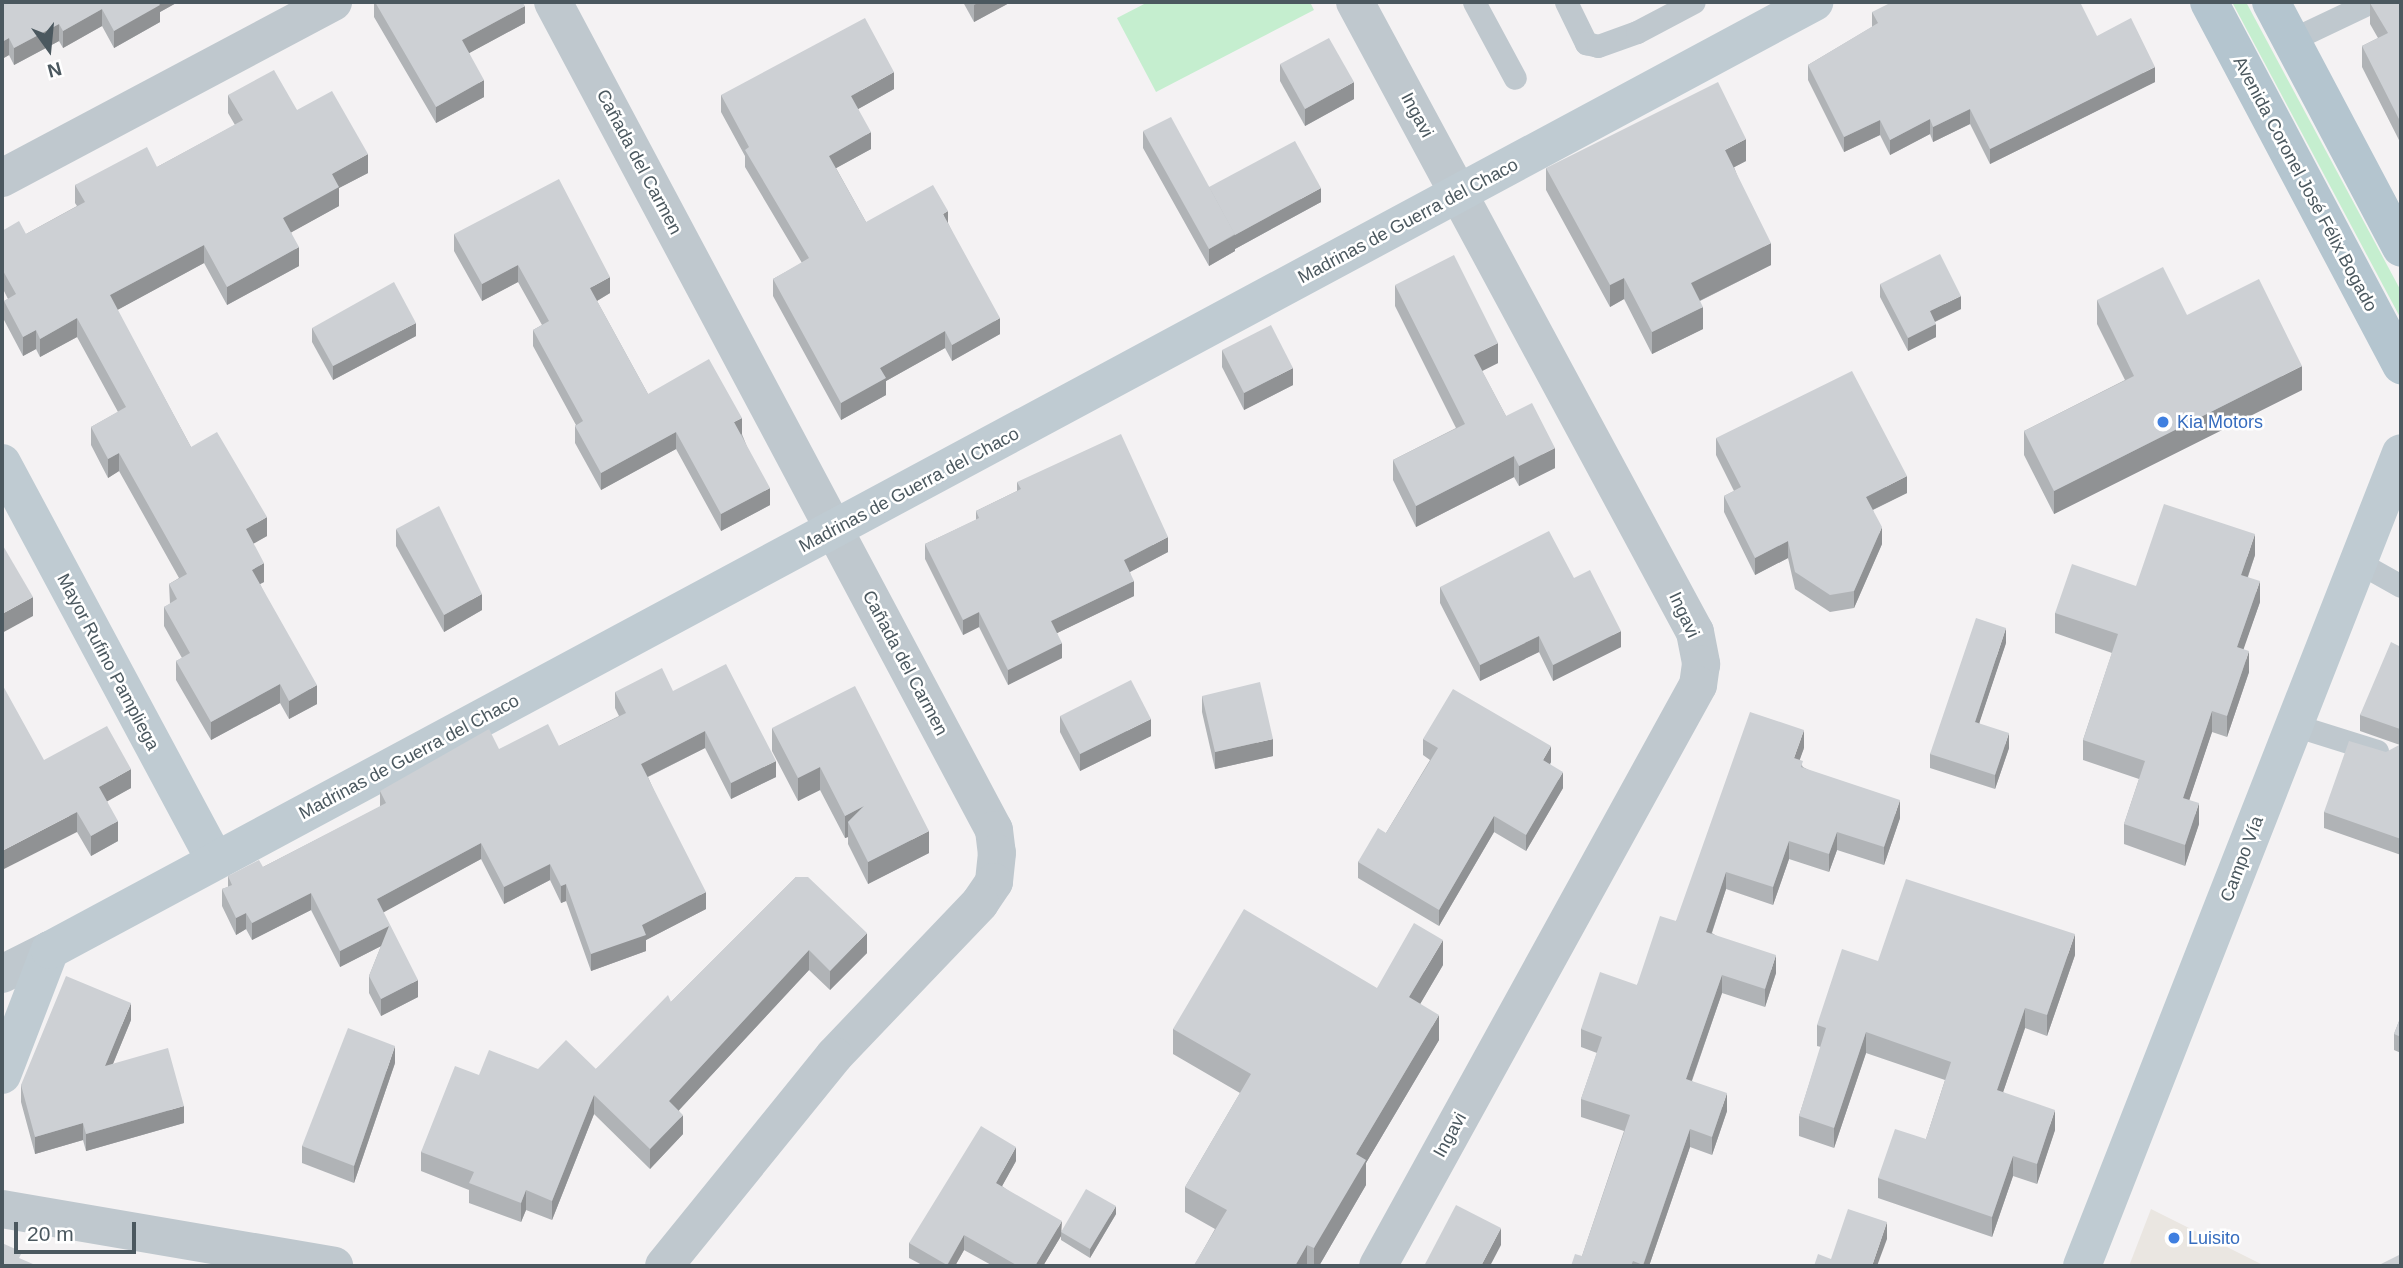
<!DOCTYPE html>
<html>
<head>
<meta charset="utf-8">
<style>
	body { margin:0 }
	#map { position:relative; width:2403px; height:1268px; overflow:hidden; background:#f4f2f3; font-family:Helvetica,sans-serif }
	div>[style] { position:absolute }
	.commercial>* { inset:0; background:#eae6e1 }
	.green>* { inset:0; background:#c5eecf }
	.lane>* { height:23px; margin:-11.5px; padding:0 11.5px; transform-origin:11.5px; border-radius:11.5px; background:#bfc8ce }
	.street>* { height:38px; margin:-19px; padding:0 19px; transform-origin:19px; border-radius:19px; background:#bfc8ce }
	.secondary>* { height:38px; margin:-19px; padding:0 19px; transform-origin:19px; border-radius:19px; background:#bfcbd2 }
	.primary>* { height:38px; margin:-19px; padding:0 19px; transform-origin:19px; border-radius:19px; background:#b4c5cf }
	.wall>* { inset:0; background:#b0b3b6 }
	.shaded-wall>* { inset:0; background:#909294 }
	.building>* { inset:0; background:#cdd0d4 }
	.dots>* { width:19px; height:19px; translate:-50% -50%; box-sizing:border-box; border:4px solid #fff; border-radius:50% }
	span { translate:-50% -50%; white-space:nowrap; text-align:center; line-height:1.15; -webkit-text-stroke:5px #fff; paint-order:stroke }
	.street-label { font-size:18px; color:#4b585f }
	.shop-label { font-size:18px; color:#366cbe }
	.left { translate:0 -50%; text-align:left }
	.frame { position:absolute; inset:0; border:4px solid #4b585f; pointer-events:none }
	.north { position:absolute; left:14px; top:14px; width:70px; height:70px; -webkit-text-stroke:5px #fff; paint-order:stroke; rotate:165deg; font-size:19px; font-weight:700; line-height:28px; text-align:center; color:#4b585f }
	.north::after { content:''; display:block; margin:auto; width:24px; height:32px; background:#4b585f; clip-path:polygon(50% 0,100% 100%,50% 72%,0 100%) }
	.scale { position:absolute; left:14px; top:1222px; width:122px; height:32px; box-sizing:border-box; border:4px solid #4b585f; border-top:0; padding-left:9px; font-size:21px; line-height:24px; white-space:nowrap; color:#4b585f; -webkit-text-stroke:5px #fff; paint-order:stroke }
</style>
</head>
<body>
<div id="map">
	<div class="commercial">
		<i style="clip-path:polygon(2151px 1209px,2265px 1266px,2129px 1266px)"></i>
	</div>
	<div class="green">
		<i style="clip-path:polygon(1148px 2px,1310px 2px,1314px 10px,1156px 92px,1117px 18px)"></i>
		<i style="clip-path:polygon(2232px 2px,2246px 2px,2401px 291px,2401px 319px)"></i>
	</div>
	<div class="lane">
		<i style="left:1474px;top:2px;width:86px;rotate:61.7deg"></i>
		<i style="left:1566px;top:2px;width:46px;rotate:64deg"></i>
		<i style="left:1586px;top:43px;width:12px;rotate:14deg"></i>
		<i style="left:1598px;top:46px;width:41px;rotate:-19.7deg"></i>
		<i style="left:1637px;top:32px;width:64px;rotate:-27.8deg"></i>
		<i style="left:2291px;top:40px;width:89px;rotate:-25.4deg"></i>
		<i style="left:2358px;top:562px;width:49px;rotate:29.2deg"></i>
		<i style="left:2294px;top:725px;width:87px;rotate:17.4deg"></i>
	</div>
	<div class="street">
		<i style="left:553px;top:2px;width:938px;rotate:61.96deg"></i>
		<i style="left:994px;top:830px;width:23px;rotate:83deg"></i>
		<i style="left:997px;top:853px;width:29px;rotate:96deg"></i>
		<i style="left:994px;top:882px;width:25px;rotate:124deg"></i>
		<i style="left:980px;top:903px;width:211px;rotate:133.7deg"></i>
		<i style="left:834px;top:1056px;width:270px;rotate:129deg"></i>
		<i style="left:1355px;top:2px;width:716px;rotate:61.65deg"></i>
		<i style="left:1695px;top:632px;width:33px;rotate:79deg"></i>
		<i style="left:1701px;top:664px;width:21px;rotate:98deg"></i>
		<i style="left:1698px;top:685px;width:663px;rotate:118.84deg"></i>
		<i style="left:2px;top:178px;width:375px;rotate:-28deg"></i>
		<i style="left:2px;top:974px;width:54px;rotate:-26.6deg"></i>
		<i style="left:2px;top:1209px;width:337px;rotate:9.7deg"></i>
	</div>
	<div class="secondary">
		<i style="left:2px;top:463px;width:451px;rotate:61.8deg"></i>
		<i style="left:2px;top:1075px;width:134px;rotate:-69deg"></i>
		<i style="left:50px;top:950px;width:2003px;rotate:-28.25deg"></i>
		<i style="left:2082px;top:1266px;width:873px;rotate:-68.58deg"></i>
	</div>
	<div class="primary">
		<i style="left:2209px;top:2px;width:411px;rotate:62.1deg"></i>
		<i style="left:2271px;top:2px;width:278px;rotate:62.1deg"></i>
	</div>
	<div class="wall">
		<i style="clip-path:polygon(2px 2px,178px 2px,160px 12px,160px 22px,114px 48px,102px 26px,63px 48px,59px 41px,14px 65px,9px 55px,2px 59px)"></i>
		<i style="clip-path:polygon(374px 2px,522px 2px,525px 23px,469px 53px,484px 97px,436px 123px,374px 17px)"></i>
		<i style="clip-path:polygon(963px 2px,1011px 2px,974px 22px)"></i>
		<i style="clip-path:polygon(2401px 2px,2401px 144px,2362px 67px,2362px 46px,2378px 38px,2370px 24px,2370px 3px)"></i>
		<i style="clip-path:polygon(1872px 12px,2097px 36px,2155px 82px,1990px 164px,1970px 124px,1933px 142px,1930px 134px,1890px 155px,1880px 135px,1844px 152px,1808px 80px,1808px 65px,1872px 27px)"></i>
		<i style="clip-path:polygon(1280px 64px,1354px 99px,1305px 126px,1280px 81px)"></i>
		<i style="clip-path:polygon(894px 89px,858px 109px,871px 149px,836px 168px,866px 222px,948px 223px,1000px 334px,952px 361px,945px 348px,886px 381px,886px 395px,841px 420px,773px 296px,773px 279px,802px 263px,745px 167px,745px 156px,721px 112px,721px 95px)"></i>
		<i style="clip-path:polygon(228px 95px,297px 110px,368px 173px,339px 188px,339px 206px,291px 232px,299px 266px,227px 305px,204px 263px,117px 310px,191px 447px,267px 536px,253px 543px,264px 582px,260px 584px,317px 704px,289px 719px,280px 703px,211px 740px,176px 680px,176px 661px,182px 658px,164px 626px,164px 607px,170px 604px,169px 584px,179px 578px,119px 471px,108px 478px,91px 445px,91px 427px,118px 412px,77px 337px,40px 357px,36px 349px,23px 356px,4px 320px,4px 301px,8px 299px,2px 287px,2px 231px,26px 234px,77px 206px,75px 203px,75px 185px,157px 167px,235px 125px,228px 113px)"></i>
		<i style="clip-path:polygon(1143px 131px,1209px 187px,1321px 202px,1235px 249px,1235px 251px,1209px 266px,1143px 148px)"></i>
		<i style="clip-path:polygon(1746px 161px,1734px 167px,1771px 265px,1700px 301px,1703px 329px,1652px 354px,1624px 299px,1610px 307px,1546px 190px,1546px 168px)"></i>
		<i style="clip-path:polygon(454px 234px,610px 293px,597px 301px,648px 394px,742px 434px,770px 505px,721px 531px,676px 449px,601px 490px,575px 443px,575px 426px,576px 425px,533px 346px,533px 330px,542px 325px,518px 282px,482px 301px,454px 251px)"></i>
		<i style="clip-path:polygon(1880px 284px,1961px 309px,1935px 322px,1936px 337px,1908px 351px,1880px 297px)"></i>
		<i style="clip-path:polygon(1395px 285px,1498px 363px,1482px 371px,1506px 416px,1555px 468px,1519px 486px,1514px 477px,1416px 527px,1393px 480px,1393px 460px,1456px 428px,1395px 306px)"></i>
		<i style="clip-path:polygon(2097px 300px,2187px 315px,2302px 390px,2054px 514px,2024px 455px,2024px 431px,2125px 380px,2097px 324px)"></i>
		<i style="clip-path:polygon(312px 328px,416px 336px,333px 380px,312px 342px)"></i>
		<i style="clip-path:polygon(1222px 350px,1293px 385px,1244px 410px,1222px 367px)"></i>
		<i style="clip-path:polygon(1716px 438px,1907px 493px,1873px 510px,1882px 544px,1854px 608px,1830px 612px,1795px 589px,1788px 558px,1755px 575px,1724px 512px,1724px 496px,1734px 491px,1716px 455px)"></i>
		<i style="clip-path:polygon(1017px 482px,1168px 552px,1130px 572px,1134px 596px,1057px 633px,1062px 658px,1008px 685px,979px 627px,963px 635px,925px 559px,925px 544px,976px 520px,976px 511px,1017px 491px)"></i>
		<i style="clip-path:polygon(396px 529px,482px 610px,444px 632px,396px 546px)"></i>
		<i style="clip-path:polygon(2255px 555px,2248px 577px,2260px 602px,2243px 649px,2249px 672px,2227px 737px,2212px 732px,2189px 800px,2199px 824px,2185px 866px,2124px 844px,2124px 824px,2139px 779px,2083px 760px,2083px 740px,2112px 653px,2055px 633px,2055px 613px,2136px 586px)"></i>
		<i style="clip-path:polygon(1574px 578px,1621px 647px,1553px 681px,1539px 652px,1480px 681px,1440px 603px,1440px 587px)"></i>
		<i style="clip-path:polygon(2006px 643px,1979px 723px,2009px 748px,1995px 789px,1930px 768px,1930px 754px)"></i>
		<i style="clip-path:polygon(2401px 647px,2401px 855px,2324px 828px,2324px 812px,2400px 745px,2360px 731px,2360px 715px)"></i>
		<i style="clip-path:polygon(673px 691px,776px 777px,731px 799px,705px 748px,648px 777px,706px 909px,646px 940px,646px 951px,591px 971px,566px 901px,561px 903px,550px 880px,504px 904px,481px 859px,383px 912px,418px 997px,381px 1016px,369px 993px,369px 976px,381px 946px,340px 967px,311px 910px,252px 940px,246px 929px,236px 935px,222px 906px,222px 889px,228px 887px,228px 876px,263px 867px,380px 807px,380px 791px,499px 749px,559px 746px,619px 716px,615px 708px,615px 692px)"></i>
		<i style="clip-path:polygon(1202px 696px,1273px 756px,1215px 769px,1202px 712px)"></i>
		<i style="clip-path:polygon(1060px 716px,1151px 736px,1080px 771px,1060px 732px)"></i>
		<i style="clip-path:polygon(772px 728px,929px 853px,868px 884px,848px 844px,848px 837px,845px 838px,820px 790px,798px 801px,772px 751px)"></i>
		<i style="clip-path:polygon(1423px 739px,1551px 762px,1550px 764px,1563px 788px,1526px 851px,1494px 832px,1439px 926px,1358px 878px,1358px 862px,1386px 833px,1430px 760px,1423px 755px)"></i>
		<i style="clip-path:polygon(1804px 748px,1799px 760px,1803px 767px,1900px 818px,1884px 865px,1837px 850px,1829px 872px,1789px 859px,1773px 905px,1726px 889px,1712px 933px,1776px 973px,1765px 1007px,1722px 993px,1692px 1081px,1727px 1111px,1712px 1155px,1690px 1147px,1649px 1266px,1571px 1266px,1582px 1256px,1624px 1131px,1581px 1117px,1581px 1099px,1597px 1053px,1581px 1047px,1581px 1029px,1637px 985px,1676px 921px)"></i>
		<i style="clip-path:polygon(44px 760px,131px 788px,107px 801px,118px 841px,91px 856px,77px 832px)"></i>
		<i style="clip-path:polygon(796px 877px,867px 953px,830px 990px,809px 970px,679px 1110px,683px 1134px,650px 1169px,594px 1114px,552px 1220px,526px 1210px,521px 1222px,469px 1203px,469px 1190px,421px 1171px,421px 1152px,479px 1075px,538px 1069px,596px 1069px,671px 1002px)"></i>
		<i style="clip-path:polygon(2075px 955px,2047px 1036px,2025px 1028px,2003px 1092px,2055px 1130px,2037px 1184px,2013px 1176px,1992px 1237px,1878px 1198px,1878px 1178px,1926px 1139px,1945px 1080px,1866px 1053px,1834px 1148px,1799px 1136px,1799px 1116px,1821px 1047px,1817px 1046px,1817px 1025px,1878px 961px)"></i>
		<i style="clip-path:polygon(1443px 965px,1420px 1004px,1439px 1040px,1366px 1163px,1366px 1185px,1319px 1266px,1194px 1266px,1215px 1229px,1185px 1212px,1185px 1187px,1240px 1093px,1173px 1054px,1173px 1029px,1377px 988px)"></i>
		<i style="clip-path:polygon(2401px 1016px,2401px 1053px,2394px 1050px,2394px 1034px)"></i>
		<i style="clip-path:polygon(131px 1020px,113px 1064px,184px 1123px,86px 1151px,83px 1140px,35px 1154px,21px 1102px,21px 1085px)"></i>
		<i style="clip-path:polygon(395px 1063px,354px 1183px,302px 1163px,302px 1146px)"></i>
		<i style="clip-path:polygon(1016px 1161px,1002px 1186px,1062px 1231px,1116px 1214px,1090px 1258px,1061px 1240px,1061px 1236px,1043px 1266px,993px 1266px,964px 1250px,955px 1266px,924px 1266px,909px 1258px,909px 1243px)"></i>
	</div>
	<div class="shaded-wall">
		<i style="clip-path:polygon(156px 2px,178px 2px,160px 12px,160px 22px,114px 48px,114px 31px)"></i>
		<i style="clip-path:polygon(980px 2px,1011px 2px,974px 22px,974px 5px)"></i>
		<i style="clip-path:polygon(525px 6px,525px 23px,462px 57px,462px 40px)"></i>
		<i style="clip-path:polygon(102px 9px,102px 26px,63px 48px,63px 31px)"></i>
		<i style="clip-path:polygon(59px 24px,59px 41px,14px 65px,14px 48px)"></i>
		<i style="clip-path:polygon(9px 38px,9px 55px,2px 59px,2px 42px)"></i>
		<i style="clip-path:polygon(2155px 67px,2155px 82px,1990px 164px,1990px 149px)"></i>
		<i style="clip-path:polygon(894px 72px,894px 89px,851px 113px,851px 96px)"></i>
		<i style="clip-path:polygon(484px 80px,484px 97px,436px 123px,436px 107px)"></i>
		<i style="clip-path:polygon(1354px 82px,1354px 99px,1305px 126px,1305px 109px)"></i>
		<i style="clip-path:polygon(1970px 109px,1970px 124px,1933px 142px,1933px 127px)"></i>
		<i style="clip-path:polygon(1930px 119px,1930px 134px,1890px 155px,1890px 140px)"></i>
		<i style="clip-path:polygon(1880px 120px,1880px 135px,1844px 152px,1844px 137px)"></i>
		<i style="clip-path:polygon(871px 132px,871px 149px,829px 172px,829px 156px)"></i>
		<i style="clip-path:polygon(1746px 139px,1746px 161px,1725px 172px,1725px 150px)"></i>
		<i style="clip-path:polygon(368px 154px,368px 173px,339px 188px,339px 206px,283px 237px,283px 218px,332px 174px)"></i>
		<i style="clip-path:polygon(1321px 188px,1321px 202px,1235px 249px,1235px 251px,1209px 266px,1209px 249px)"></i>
		<i style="clip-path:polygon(948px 211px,948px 228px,943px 214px)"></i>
		<i style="clip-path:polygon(1771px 243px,1771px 265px,1691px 305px,1691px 283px)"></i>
		<i style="clip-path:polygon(204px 245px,204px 263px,110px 314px,110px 295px)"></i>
		<i style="clip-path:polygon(299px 247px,299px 266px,227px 305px,227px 287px)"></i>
		<i style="clip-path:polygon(518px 265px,518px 282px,482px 301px,482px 284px)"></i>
		<i style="clip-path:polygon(610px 277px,610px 293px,590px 305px,590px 288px)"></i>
		<i style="clip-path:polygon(1624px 278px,1624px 299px,1610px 307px,1610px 285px)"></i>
		<i style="clip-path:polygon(1961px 296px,1961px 309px,1930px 324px,1930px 311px)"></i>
		<i style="clip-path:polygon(1703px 307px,1703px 329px,1652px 354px,1652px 332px)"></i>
		<i style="clip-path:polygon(77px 318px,77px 337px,40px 357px,40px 339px)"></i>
		<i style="clip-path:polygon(1000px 318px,1000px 334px,952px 361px,952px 345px)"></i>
		<i style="clip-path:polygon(416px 323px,416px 336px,333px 380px,333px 366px)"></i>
		<i style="clip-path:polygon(1936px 324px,1936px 337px,1908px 351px,1908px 338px)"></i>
		<i style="clip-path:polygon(36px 330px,36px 349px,23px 356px,23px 337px)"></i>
		<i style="clip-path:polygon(945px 331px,945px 348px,886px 381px,886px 395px,841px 420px,841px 403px,880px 368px)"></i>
		<i style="clip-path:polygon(1498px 343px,1498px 363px,1474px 375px,1474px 355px)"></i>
		<i style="clip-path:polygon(2302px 366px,2302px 390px,2054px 514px,2054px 491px)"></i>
		<i style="clip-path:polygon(1293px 368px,1293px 385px,1244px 410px,1244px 393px)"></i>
		<i style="clip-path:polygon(742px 418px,742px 434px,734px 439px,734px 422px)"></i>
		<i style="clip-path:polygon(676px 432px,676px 449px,601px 490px,601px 473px)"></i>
		<i style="clip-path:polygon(1555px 448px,1555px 468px,1519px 486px,1519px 466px)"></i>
		<i style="clip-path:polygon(119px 453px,119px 471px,108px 478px,108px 459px)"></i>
		<i style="clip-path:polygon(1514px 456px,1514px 477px,1416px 527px,1416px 506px)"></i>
		<i style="clip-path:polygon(1907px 476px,1907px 493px,1866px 513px,1866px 497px)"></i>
		<i style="clip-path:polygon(770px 488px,770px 505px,721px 531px,721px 514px)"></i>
		<i style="clip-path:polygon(267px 517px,267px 536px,246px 548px,246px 529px)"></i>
		<i style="clip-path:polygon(1882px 527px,1882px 544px,1854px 608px,1854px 591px)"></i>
		<i style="clip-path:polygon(2255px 534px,2255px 555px,2241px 596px,2241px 575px)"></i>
		<i style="clip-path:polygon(1168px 537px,1168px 552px,1124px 575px,1124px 560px)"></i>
		<i style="clip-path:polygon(1788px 541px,1788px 558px,1755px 575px,1755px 558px)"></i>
		<i style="clip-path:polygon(264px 563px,264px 582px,252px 588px,252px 570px)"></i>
		<i style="clip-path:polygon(1134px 581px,1134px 596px,1051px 636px,1051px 621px)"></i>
		<i style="clip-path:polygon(2260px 581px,2260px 602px,2237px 668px,2237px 647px)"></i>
		<i style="clip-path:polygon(482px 594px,482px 610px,444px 632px,444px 615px)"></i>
		<i style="clip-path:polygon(33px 597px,33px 616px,2px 633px,2px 614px)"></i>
		<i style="clip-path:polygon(979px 612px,979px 627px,963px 635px,963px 620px)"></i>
		<i style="clip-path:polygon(2006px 628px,2006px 643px,1975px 736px,1975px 722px)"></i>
		<i style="clip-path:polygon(1621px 631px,1621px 647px,1553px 681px,1553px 665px)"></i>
		<i style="clip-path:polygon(1539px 636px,1539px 652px,1480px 681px,1480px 665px)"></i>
		<i style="clip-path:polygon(1062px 643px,1062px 658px,1008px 685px,1008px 670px)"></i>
		<i style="clip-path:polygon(2249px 651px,2249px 672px,2227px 737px,2227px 716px)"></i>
		<i style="clip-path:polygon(2px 663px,3px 663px,3px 682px,2px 683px)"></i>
		<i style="clip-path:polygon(280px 684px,280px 703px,211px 740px,211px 722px)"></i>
		<i style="clip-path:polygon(317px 685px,317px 704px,289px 719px,289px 701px)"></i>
		<i style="clip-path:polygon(2212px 711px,2212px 732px,2183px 819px,2183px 798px)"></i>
		<i style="clip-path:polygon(1151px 719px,1151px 736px,1080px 771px,1080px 754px)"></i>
		<i style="clip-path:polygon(1804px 730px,1804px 748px,1794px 776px,1794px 758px)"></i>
		<i style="clip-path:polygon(705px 731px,705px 748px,641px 780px,641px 764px)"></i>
		<i style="clip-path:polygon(2009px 733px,2009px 748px,1995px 789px,1995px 775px)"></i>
		<i style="clip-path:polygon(1273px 739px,1273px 756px,1215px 769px,1215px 752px)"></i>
		<i style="clip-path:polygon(1551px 746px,1551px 762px,1543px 776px,1543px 760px)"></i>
		<i style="clip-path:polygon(776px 761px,776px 777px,731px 799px,731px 783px)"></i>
		<i style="clip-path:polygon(820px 767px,820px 790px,798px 801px,798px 778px)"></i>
		<i style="clip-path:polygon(131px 769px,131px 788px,99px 806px,99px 787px)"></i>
		<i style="clip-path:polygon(1563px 772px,1563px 788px,1526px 851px,1526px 835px)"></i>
		<i style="clip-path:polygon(1900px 800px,1900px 818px,1884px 865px,1884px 847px)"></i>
		<i style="clip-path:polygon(2199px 803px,2199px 824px,2185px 866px,2185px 845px)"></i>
		<i style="clip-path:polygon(864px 806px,848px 822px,848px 837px,845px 838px,845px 816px)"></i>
		<i style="clip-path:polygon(77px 812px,77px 832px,2px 870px,2px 851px)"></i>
		<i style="clip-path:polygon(1494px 816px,1494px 832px,1439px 926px,1439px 910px)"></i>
		<i style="clip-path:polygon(118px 821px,118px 841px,91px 856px,91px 836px)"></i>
		<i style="clip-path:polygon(929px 831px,929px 853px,868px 884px,868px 862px)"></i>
		<i style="clip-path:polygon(1837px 832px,1837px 850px,1829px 872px,1829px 854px)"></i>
		<i style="clip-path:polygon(1789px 841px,1789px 859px,1773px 905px,1773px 887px)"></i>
		<i style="clip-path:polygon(481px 843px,481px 859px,377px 916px,377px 899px)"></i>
		<i style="clip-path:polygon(550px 864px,550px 880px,504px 904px,504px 887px)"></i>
		<i style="clip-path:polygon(1726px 872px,1726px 889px,1706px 950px,1706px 932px)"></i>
		<i style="clip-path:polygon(566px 884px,566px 901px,561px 903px,561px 886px)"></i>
		<i style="clip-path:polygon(706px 892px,706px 909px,646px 940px,646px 951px,591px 971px,591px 954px,642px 925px)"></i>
		<i style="clip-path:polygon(311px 893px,311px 910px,252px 940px,252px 923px)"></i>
		<i style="clip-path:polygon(246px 913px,246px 929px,236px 935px,236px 918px)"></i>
		<i style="clip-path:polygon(389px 926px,389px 942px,340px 967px,340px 951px)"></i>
		<i style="clip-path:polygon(867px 933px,867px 953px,830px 990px,830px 971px)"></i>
		<i style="clip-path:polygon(2075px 934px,2075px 955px,2047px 1036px,2047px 1015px)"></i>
		<i style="clip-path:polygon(1443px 940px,1443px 965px,1409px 1023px,1409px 997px)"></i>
		<i style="clip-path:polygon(809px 950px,809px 970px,669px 1121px,669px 1101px)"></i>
		<i style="clip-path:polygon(1776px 955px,1776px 973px,1765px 1007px,1765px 989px)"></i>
		<i style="clip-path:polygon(1722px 975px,1722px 993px,1686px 1097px,1686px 1079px)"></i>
		<i style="clip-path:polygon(418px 980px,418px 997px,381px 1016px,381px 999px)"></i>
		<i style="clip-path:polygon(131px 1003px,131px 1020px,105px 1083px,105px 1066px)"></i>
		<i style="clip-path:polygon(2025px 1008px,2025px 1028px,1997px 1110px,1997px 1090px)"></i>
		<i style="clip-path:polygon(1439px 1015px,1439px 1040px,1366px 1163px,1366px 1185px,1319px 1266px,1314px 1266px,1314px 1248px,1356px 1154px)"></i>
		<i style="clip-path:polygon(1866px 1032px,1866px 1053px,1834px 1148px,1834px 1128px)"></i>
		<i style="clip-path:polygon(395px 1046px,395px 1063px,354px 1183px,354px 1166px)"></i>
		<i style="clip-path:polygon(1727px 1093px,1727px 1111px,1712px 1155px,1712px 1137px)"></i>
		<i style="clip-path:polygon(594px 1095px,594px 1114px,552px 1220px,552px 1201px)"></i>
		<i style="clip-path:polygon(184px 1106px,184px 1123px,86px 1151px,86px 1134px)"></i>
		<i style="clip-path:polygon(2055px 1110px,2055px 1130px,2037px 1184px,2037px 1164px)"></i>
		<i style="clip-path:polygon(683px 1115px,683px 1134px,650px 1169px,650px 1149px)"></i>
		<i style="clip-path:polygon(83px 1123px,83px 1140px,35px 1154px,35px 1137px)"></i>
		<i style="clip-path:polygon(1690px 1129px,1690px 1147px,1649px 1266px,1643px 1266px)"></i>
		<i style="clip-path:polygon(1016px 1147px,1016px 1161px,996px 1197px,996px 1183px)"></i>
		<i style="clip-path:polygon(2013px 1156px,2013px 1176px,1992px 1237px,1992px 1217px)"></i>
		<i style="clip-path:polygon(526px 1190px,526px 1210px,521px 1222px,521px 1203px)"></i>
		<i style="clip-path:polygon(1116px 1206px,1116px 1214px,1090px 1258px,1090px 1249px)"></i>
		<i style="clip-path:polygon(1062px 1221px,1061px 1236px,1043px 1266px,1035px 1266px)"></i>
		<i style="clip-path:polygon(1887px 1222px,1887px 1239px,1877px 1266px,1872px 1266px)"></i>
		<i style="clip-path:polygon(1501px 1228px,1501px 1245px,1490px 1266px,1481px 1266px)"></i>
		<i style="clip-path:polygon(964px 1235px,964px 1250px,955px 1266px,947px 1266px)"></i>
		<i style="clip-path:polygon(1307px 1245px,1307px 1266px,1295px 1266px)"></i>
	</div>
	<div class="building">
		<i style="clip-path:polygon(2px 2px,158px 2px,160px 5px,114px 31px,102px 9px,63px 31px,59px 24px,14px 48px,9px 38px,2px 42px)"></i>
		<i style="clip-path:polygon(375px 2px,522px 2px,525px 6px,462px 40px,484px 80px,436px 107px)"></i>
		<i style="clip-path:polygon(1892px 2px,2080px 2px,2097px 36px,2131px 18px,2155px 67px,1990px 149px,1970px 109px,1933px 127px,1930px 119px,1890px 140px,1880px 120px,1844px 137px,1808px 65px,1878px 23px,1872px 12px)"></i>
		<i style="clip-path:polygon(2372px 2px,2401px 2px,2401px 123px,2362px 46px,2388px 33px,2370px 3px)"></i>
		<i style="clip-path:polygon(865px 18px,894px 72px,851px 96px,871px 132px,829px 156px,866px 222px,933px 185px,948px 211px,943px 214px,1000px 318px,952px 345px,945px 331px,880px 368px,886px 378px,841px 403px,773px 279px,809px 258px,745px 150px,749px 147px,721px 95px)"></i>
		<i style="clip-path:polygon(1329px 38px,1354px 82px,1305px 109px,1280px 64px)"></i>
		<i style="clip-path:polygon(274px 70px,297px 110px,332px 91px,368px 154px,332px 174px,339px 187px,283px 218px,299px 247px,227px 287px,204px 245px,110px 295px,191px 447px,217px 432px,267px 517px,246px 529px,264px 563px,252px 570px,317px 685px,289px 701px,280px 684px,211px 722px,176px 661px,190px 653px,164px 607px,177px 599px,169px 584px,187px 574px,119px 453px,108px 459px,91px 427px,126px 407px,77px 318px,40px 339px,36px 330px,23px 337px,4px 301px,16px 294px,2px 269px,2px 231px,19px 221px,26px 234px,85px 202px,75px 185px,147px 147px,157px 167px,243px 120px,228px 95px)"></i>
		<i style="clip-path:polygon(1718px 82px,1746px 139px,1725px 150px,1771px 243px,1691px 283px,1703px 307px,1652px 332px,1624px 278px,1610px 285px,1546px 168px)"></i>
		<i style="clip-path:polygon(1171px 117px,1235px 234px,1209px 249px,1143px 131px)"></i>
		<i style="clip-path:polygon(1295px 141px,1321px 188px,1235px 235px,1209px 187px)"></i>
		<i style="clip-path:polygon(559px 179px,610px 277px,590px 288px,648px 394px,709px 359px,742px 418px,734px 422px,770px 488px,721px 514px,676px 432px,601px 473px,575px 426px,583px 421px,533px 330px,549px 321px,518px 265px,482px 284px,454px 234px)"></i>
		<i style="clip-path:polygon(1940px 254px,1961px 296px,1930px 311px,1936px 324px,1908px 338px,1880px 284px)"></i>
		<i style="clip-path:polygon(1454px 255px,1498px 343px,1474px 355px,1506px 416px,1532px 403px,1555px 448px,1519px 466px,1514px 456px,1416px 506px,1393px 460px,1465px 424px,1395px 285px)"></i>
		<i style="clip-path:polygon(2163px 267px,2187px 315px,2259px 279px,2302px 366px,2054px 491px,2024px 431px,2134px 376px,2097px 300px)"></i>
		<i style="clip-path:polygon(394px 282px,416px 323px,333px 366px,312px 328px)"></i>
		<i style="clip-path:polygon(1271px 325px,1293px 368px,1244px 393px,1222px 350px)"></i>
		<i style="clip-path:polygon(1852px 371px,1907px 476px,1866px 497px,1882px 527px,1854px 591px,1830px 595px,1795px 572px,1788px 541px,1755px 558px,1724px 496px,1741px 487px,1716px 438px)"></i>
		<i style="clip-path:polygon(1121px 434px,1168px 537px,1124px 560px,1134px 581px,1051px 621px,1062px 643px,1008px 670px,979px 612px,963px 620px,925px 544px,979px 518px,976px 511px,1021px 489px,1017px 482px)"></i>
		<i style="clip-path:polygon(2164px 504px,2255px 534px,2241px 575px,2260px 581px,2237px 647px,2249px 651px,2227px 716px,2212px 711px,2183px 798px,2199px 803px,2185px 845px,2124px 824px,2145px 761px,2083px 740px,2118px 634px,2055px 613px,2072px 564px,2136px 586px)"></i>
		<i style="clip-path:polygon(439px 506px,482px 594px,444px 615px,396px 529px)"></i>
		<i style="clip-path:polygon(1549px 531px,1574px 578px,1590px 570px,1621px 631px,1553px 665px,1539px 636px,1480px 665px,1440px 587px)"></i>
		<i style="clip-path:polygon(2px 544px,33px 597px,2px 614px)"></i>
		<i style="clip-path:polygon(1976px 618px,2006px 628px,1975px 722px,2009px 733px,1995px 775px,1930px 754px)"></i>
		<i style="clip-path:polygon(2391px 642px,2401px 647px,2401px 735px,2400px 729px,2360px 715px)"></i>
		<i style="clip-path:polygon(726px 664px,776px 761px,731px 783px,705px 731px,641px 764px,706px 892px,642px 925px,646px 935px,591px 954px,566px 884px,561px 886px,550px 864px,504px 887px,481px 843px,377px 899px,418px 980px,381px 999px,369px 976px,389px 926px,340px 951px,311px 893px,252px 923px,246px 913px,236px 918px,222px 889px,232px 885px,228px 876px,259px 860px,263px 867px,386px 803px,380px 791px,489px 729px,499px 749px,548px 724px,559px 746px,626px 713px,615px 692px,662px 668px,673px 691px)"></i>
		<i style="clip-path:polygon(1131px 680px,1151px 719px,1080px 754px,1060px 716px)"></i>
		<i style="clip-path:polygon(1260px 682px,1273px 739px,1215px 752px,1202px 696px)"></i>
		<i style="clip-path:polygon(2px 684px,44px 760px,107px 726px,131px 769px,99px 787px,118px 821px,91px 836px,77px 812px,2px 851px)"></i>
		<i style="clip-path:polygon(855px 686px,929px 831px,868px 862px,848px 822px,864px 806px,845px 816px,820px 767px,798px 778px,772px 728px)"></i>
		<i style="clip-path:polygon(1453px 689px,1551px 746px,1543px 760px,1563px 772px,1526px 835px,1494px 816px,1439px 910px,1358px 862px,1378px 828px,1386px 833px,1438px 748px,1423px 739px)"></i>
		<i style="clip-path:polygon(1750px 712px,1804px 730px,1794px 758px,1803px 761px,1801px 767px,1900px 800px,1884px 847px,1837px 832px,1829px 854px,1789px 841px,1773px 887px,1726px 872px,1706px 932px,1776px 955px,1765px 989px,1722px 975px,1686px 1079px,1727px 1093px,1712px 1137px,1690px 1129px,1643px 1265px,1633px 1261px,1631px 1266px,1571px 1266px,1575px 1254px,1582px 1256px,1630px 1115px,1581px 1099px,1602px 1037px,1581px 1029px,1600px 972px,1637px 985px,1660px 916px,1676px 921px)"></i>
		<i style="clip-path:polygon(2349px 741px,2386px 752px,2401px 744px,2401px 839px,2324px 812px)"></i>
		<i style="clip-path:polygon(796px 877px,808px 877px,867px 933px,830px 971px,809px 950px,669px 1101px,683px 1115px,650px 1149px,594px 1095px,552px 1201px,526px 1190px,521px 1203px,469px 1183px,474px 1172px,421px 1152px,455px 1066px,479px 1075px,489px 1050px,538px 1069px,566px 1040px,596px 1069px,668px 995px,671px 1002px)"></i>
		<i style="clip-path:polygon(1906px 879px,2075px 934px,2047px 1015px,2025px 1008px,1997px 1090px,2055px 1110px,2037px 1164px,2013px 1156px,1992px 1217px,1878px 1178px,1895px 1129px,1926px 1139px,1951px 1062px,1866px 1032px,1834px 1128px,1799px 1116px,1826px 1028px,1817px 1025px,1842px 949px,1878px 961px)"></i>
		<i style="clip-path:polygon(1244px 909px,1377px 988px,1414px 923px,1443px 940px,1409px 997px,1439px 1015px,1356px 1154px,1366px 1160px,1314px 1248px,1307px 1245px,1295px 1266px,1196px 1266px,1194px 1265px,1227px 1210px,1185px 1187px,1251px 1074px,1173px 1029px)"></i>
		<i style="clip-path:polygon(66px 976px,131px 1003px,105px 1066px,168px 1048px,184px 1106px,86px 1134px,83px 1123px,35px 1137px,21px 1085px)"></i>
		<i style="clip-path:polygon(2401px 1016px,2401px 1037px,2394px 1034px)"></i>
		<i style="clip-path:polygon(348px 1028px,395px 1046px,354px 1166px,302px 1146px)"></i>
		<i style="clip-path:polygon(981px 1126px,1016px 1147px,996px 1183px,1062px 1221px,1035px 1266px,1018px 1266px,964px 1235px,947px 1265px,909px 1243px)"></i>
		<i style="clip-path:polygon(1086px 1189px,1116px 1206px,1090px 1249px,1061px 1232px)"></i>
		<i style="clip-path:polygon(1456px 1205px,1501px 1228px,1481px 1266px,1424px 1266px)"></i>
		<i style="clip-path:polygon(1848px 1209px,1887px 1222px,1872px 1266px,1814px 1266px,1818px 1254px,1831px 1259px)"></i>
		<i style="clip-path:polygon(2px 1243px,22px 1252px,19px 1258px,33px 1264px,32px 1266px,2px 1266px)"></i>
		<i style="clip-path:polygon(2401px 1254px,2401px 1266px,2377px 1266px)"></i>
	</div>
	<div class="dots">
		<i style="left:2163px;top:422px;background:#3f7fe0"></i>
		<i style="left:2174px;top:1238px;background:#3f7fe0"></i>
	</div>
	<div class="street-label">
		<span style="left:1417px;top:115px;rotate:62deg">Ingavi</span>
		<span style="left:639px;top:162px;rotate:62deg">Cañada del Carmen</span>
		<span style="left:2305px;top:184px;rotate:62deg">Avenida Coronel José Félix Bogado</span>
		<span style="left:1408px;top:221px;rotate:-28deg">Madrinas de Guerra del Chaco</span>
		<span style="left:909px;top:490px;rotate:-28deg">Madrinas de Guerra del Chaco</span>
		<span style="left:1684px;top:615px;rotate:65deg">Ingavi</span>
		<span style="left:108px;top:662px;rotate:62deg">Mayor Rufino Pampliega</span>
		<span style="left:905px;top:663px;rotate:62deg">Cañada del Carmen</span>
		<span style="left:409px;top:757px;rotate:-28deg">Madrinas de Guerra del Chaco</span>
		<span style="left:2242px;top:859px;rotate:-69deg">Campo Vía</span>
		<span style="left:1450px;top:1135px;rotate:-61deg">Ingavi</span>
	</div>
	<div class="shop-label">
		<span class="left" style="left:2177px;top:422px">Kia Motors</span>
		<span class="left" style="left:2188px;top:1238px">Luisito</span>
	</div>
	<div class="frame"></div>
	<div class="north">N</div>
	<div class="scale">20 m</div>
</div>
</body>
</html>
